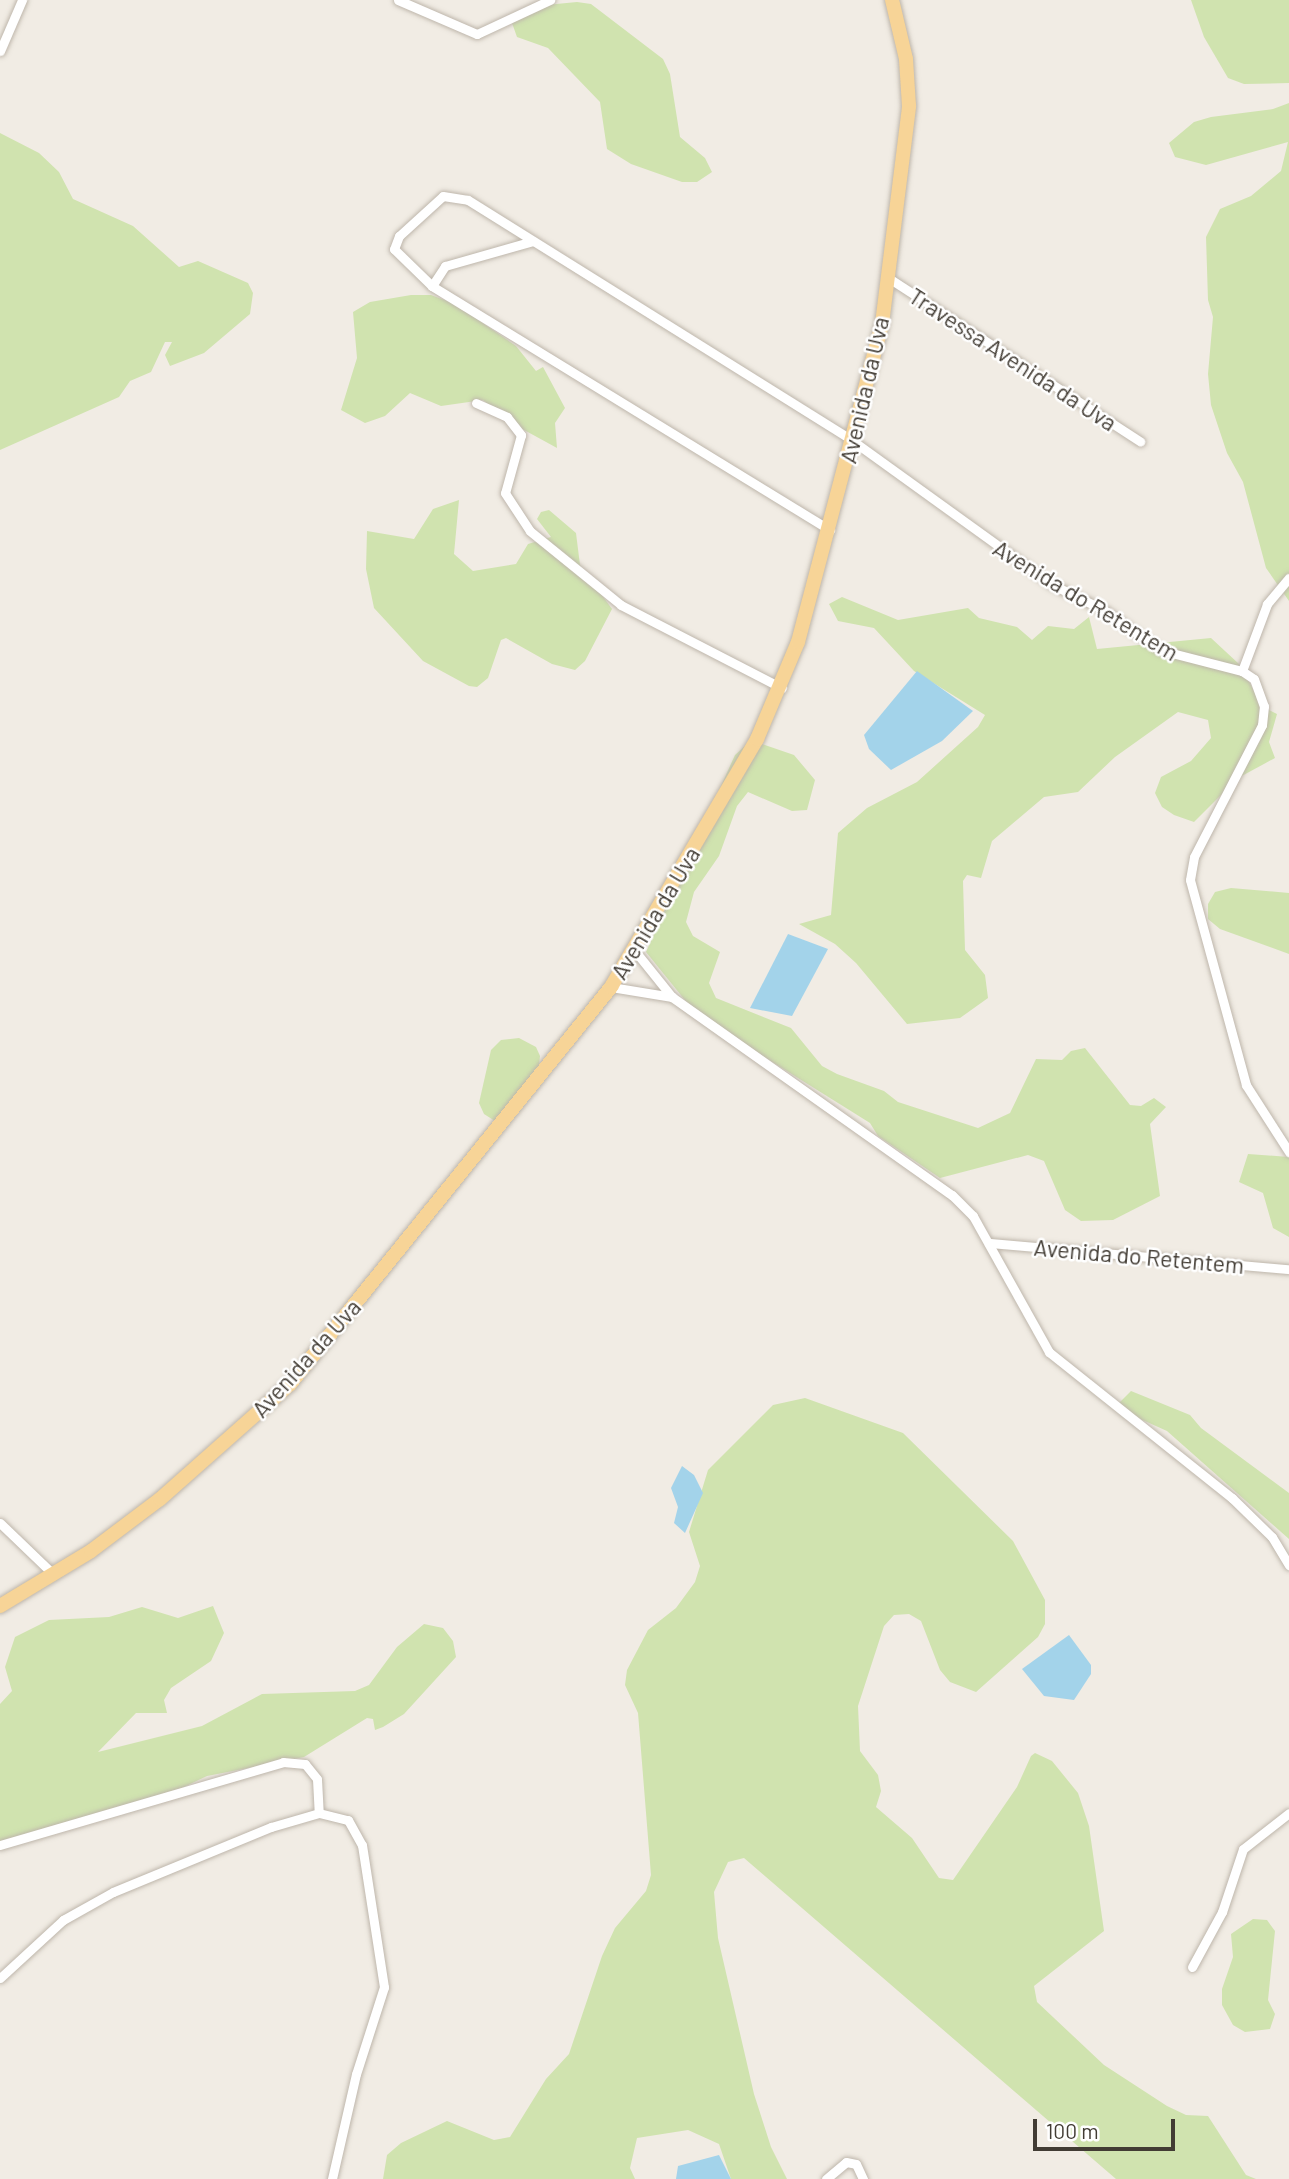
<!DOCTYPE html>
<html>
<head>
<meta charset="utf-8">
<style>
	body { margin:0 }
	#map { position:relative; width:1289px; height:2179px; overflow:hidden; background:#f1ece4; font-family:Barlow,sans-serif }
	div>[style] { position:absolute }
	.green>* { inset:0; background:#d0e3af }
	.water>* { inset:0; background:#a3d3ea }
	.roads { filter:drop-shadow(0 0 2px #beb6ab) drop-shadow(0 0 2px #beb6ab) }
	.street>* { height:9px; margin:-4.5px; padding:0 4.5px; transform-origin:4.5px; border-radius:4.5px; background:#fff }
	.primary>* { height:14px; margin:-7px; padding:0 7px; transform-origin:7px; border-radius:7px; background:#f7d497 }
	span { translate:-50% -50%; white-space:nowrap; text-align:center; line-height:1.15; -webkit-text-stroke:5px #fff; paint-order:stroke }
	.street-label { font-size:23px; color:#423c34 }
	.scale { position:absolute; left:1033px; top:2119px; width:142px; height:32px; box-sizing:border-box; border:4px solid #423c34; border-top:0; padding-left:9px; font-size:21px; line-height:24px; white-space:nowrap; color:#423c34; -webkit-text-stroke:5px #fff; paint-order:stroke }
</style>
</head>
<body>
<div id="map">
	<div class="green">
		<i style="clip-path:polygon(1191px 0,1289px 0,1289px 83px,1244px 84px,1228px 78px,1204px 37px)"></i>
		<i style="clip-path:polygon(577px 2px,591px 4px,663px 59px,670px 74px,680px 137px,705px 158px,712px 172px,697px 182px,682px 182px,631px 164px,607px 149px,600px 102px,548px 48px,517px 37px,512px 23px,517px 19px,546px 5px)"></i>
		<i style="clip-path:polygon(1289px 103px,1289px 601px,1266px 568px,1243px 482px,1227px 453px,1211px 405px,1208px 374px,1213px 317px,1208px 300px,1206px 237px,1220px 209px,1251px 196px,1281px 171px,1288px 142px,1206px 165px,1175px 157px,1169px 143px,1194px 122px,1211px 117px,1273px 109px)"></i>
		<i style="clip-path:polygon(0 133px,39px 153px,59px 172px,73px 199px,133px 226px,179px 267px,198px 261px,248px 283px,253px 293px,250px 314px,204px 353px,170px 366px,165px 355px,172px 342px,165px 342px,151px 372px,130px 381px,119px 397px,0 450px)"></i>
		<i style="clip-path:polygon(411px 295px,431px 295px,455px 304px,516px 346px,536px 371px,543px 367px,565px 408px,555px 423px,557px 448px,515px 425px,483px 400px,441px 406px,410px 393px,385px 416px,365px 423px,341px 410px,357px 358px,353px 312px,370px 302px)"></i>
		<i style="clip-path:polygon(459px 500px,454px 554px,473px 571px,516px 564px,528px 544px,551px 537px,537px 519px,541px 512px,549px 510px,576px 533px,580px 565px,612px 609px,585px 661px,575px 670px,552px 664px,506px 638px,501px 640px,488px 678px,477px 687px,469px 686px,423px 661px,374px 608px,366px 569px,367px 531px,414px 539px,433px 509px)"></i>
		<i style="clip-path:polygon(842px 597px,898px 620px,968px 608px,979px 618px,1017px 627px,1032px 640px,1048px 626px,1074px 629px,1089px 617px,1097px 649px,1211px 638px,1239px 664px,1263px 707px,1277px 714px,1269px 742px,1275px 758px,1238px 778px,1194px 822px,1174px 815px,1162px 807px,1155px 793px,1161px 777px,1191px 761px,1211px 738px,1208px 720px,1178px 712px,1115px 757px,1078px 792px,1044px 797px,992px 841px,981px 878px,967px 875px,963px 881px,965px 950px,985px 975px,988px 998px,960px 1018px,907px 1024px,856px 963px,835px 944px,799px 924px,831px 915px,838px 833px,867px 808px,917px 782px,978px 727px,985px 715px,914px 671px,874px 628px,838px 621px,829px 604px)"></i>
		<i style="clip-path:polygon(747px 744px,762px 744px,794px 755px,815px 780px,807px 810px,792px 811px,748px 792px,737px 806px,719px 856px,694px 892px,686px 922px,693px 936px,720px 952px,709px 983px,716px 998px,791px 1028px,822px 1066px,837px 1074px,884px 1091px,898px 1102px,978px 1128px,1010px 1113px,1036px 1059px,1062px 1060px,1071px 1051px,1085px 1048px,1130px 1105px,1141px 1106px,1154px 1098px,1166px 1107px,1150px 1124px,1160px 1196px,1113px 1220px,1081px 1221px,1065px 1210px,1044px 1161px,1028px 1155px,940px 1178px,878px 1136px,870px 1123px,697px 1015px,646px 952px,735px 755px)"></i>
		<i style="clip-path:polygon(1231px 888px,1289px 893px,1289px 954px,1220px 929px,1208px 919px,1208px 904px,1215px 892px)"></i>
		<i style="clip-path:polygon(519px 1038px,536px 1047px,540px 1056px,538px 1074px,495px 1121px,484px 1114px,479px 1103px,491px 1050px,501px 1040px)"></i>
		<i style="clip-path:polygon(1248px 1154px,1289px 1157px,1289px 1237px,1273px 1228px,1263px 1193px,1239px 1182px)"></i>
		<i style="clip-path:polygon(1131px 1391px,1190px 1415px,1201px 1428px,1289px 1493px,1289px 1539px,1167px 1431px,1127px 1413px,1119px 1403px)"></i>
		<i style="clip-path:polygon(805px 1398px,903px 1433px,1013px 1541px,1045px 1600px,1045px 1624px,1038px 1637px,976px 1692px,950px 1682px,940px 1670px,921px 1621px,909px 1614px,894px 1615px,884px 1626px,858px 1706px,860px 1751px,878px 1775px,881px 1791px,876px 1807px,912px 1838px,939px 1878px,953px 1880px,1017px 1787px,1031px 1756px,1035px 1753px,1052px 1761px,1078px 1793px,1089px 1826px,1104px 1931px,1034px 1986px,1037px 2002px,1104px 2065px,1167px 2106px,1186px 2115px,1208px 2116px,1246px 2175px,1256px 2179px,1116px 2179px,744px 1858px,728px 1862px,714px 1892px,718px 1938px,754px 2094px,771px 2147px,787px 2179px,731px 2179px,719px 2144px,688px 2130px,637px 2138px,630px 2168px,635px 2179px,383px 2179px,387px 2155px,401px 2143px,447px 2121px,494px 2140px,510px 2137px,546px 2079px,569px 2054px,602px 1956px,615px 1928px,646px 1891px,651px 1875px,638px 1713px,625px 1685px,627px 1670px,648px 1630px,676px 1608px,695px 1582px,700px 1566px,689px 1532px,708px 1470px,773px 1405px)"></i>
		<i style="clip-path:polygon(213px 1606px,224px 1633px,211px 1661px,171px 1688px,164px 1700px,167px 1713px,136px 1713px,98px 1752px,202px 1726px,262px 1694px,355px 1691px,369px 1685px,397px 1647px,424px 1624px,443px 1628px,453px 1641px,456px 1657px,404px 1714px,383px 1727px,375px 1730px,373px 1719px,367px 1718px,304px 1757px,207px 1776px,142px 1807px,0 1850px,0 1704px,12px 1691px,5px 1667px,15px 1637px,49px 1620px,109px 1617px,142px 1607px,178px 1618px)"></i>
		<i style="clip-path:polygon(1253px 1919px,1267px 1920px,1275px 1931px,1268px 2000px,1275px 2014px,1270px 2029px,1245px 2032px,1233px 2025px,1222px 2005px,1222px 1989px,1233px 1957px,1231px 1934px)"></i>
	</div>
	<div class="water">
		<i style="clip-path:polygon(917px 671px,973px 711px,942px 741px,891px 770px,869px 749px,864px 735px)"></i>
		<i style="clip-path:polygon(788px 934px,828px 949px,792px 1016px,750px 1008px)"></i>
		<i style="clip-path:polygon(682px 1466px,694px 1475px,703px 1493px,685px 1533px,674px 1523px,678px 1507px,671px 1488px)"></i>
		<i style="clip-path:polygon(1069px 1635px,1091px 1665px,1091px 1674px,1074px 1700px,1044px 1696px,1022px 1669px)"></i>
		<i style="clip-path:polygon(719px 2155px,731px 2179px,676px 2179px,678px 2166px)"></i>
	</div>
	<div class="roads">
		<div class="street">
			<i style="left:398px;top:0;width:86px;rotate:23.3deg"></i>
			<i style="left:477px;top:34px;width:81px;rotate:-25deg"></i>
			<i style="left:0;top:51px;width:56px;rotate:-66.7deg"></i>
			<i style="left:887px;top:277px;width:302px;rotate:33deg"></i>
			<i style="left:432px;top:286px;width:24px;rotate:-57deg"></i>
			<i style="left:445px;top:266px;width:91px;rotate:-15.9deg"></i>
			<i style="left:476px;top:403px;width:34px;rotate:24deg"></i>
			<i style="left:507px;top:417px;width:23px;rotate:52deg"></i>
			<i style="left:521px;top:435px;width:60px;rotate:105.4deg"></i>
			<i style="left:505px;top:493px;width:45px;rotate:56.7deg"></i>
			<i style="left:530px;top:531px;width:117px;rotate:39.1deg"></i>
			<i style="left:621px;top:605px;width:181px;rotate:27.3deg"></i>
			<i style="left:830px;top:530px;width:467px;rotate:-148.5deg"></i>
			<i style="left:432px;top:286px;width:53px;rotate:-135.8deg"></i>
			<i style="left:394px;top:249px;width:14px;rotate:-69deg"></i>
			<i style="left:399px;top:236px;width:59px;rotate:-42.3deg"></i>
			<i style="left:443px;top:196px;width:25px;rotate:9deg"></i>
			<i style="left:468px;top:200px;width:454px;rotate:32deg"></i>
			<i style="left:853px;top:441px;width:244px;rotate:35.8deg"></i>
			<i style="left:1051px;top:584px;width:59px;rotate:26.1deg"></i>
			<i style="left:1104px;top:610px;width:69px;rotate:35.5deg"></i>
			<i style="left:1160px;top:650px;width:85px;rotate:14.4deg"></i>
			<i style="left:1242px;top:671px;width:14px;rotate:34deg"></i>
			<i style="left:1254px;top:679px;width:29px;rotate:70deg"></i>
			<i style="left:1264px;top:706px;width:19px;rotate:96deg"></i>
			<i style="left:1262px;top:725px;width:148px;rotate:117.3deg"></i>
			<i style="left:1194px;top:857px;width:23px;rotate:100deg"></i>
			<i style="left:1190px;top:880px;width:213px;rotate:74.7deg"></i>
			<i style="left:1246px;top:1085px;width:80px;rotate:57.3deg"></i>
			<i style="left:1242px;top:671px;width:72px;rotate:-69.5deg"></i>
			<i style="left:1267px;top:604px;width:34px;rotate:-50deg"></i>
			<i style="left:635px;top:951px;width:59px;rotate:51.2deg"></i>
			<i style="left:672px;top:997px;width:343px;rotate:35.3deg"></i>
			<i style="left:952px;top:1195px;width:30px;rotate:45deg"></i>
			<i style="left:973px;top:1216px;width:156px;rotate:60.8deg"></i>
			<i style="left:1049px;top:1352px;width:234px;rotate:38.6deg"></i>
			<i style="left:1232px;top:1498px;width:56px;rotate:44.3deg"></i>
			<i style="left:1272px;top:1537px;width:33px;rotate:59deg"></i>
			<i style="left:611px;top:987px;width:62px;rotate:9.3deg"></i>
			<i style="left:989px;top:1243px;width:301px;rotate:5deg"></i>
			<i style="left:0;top:1523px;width:74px;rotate:43.9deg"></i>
			<i style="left:0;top:1845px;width:295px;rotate:-16.3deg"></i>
			<i style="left:283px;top:1762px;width:22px;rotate:5deg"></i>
			<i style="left:305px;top:1764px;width:19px;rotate:51deg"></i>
			<i style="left:317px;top:1779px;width:34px;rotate:87deg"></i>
			<i style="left:1192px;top:1967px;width:63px;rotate:-61.4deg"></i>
			<i style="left:1222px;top:1912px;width:66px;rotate:-71.6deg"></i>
			<i style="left:1243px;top:1849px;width:58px;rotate:-38deg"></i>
			<i style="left:0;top:1978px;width:86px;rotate:-42.6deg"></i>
			<i style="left:63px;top:1920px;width:57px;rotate:-29.2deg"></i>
			<i style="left:113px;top:1892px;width:171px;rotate:-22.4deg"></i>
			<i style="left:271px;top:1827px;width:50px;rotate:-16.3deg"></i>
			<i style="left:319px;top:1813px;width:30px;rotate:14deg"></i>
			<i style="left:348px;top:1820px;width:29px;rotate:61deg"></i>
			<i style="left:362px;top:1845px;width:144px;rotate:81.2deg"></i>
			<i style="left:384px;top:1987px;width:91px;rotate:107.8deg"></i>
			<i style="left:356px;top:2074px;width:108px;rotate:102.9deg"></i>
			<i style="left:826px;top:2179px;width:26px;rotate:-40deg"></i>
			<i style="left:846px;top:2162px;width:10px;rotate:11deg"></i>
			<i style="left:856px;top:2164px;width:17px;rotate:65deg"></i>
		</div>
		<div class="primary">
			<i style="left:0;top:1606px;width:106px;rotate:-31.1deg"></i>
			<i style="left:91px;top:1551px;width:86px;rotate:-37deg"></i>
			<i style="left:160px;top:1499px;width:174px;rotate:-41.5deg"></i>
			<i style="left:290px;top:1384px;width:511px;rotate:-51.04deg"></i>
			<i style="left:611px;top:987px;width:288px;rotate:-59.5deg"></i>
			<i style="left:757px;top:739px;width:105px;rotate:-67.1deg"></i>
			<i style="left:798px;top:642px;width:329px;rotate:-75.2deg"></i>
			<i style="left:882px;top:324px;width:220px;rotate:-82.9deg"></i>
			<i style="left:909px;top:106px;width:47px;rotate:-93.7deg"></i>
			<i style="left:906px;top:59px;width:61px;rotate:-103.3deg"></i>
		</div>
	</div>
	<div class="street-label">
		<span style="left:1013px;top:359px;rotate:33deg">Travessa Avenida da Uva</span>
		<span style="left:864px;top:390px;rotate:-77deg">Avenida da Uva</span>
		<span style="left:1086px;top:600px;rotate:31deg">Avenida do Retentem</span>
		<span style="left:655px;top:913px;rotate:-59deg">Avenida da Uva</span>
		<span style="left:1139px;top:1256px;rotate:5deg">Avenida do Retentem</span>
		<span style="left:306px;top:1358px;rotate:-48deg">Avenida da Uva</span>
	</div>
	<div class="scale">100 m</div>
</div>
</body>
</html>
